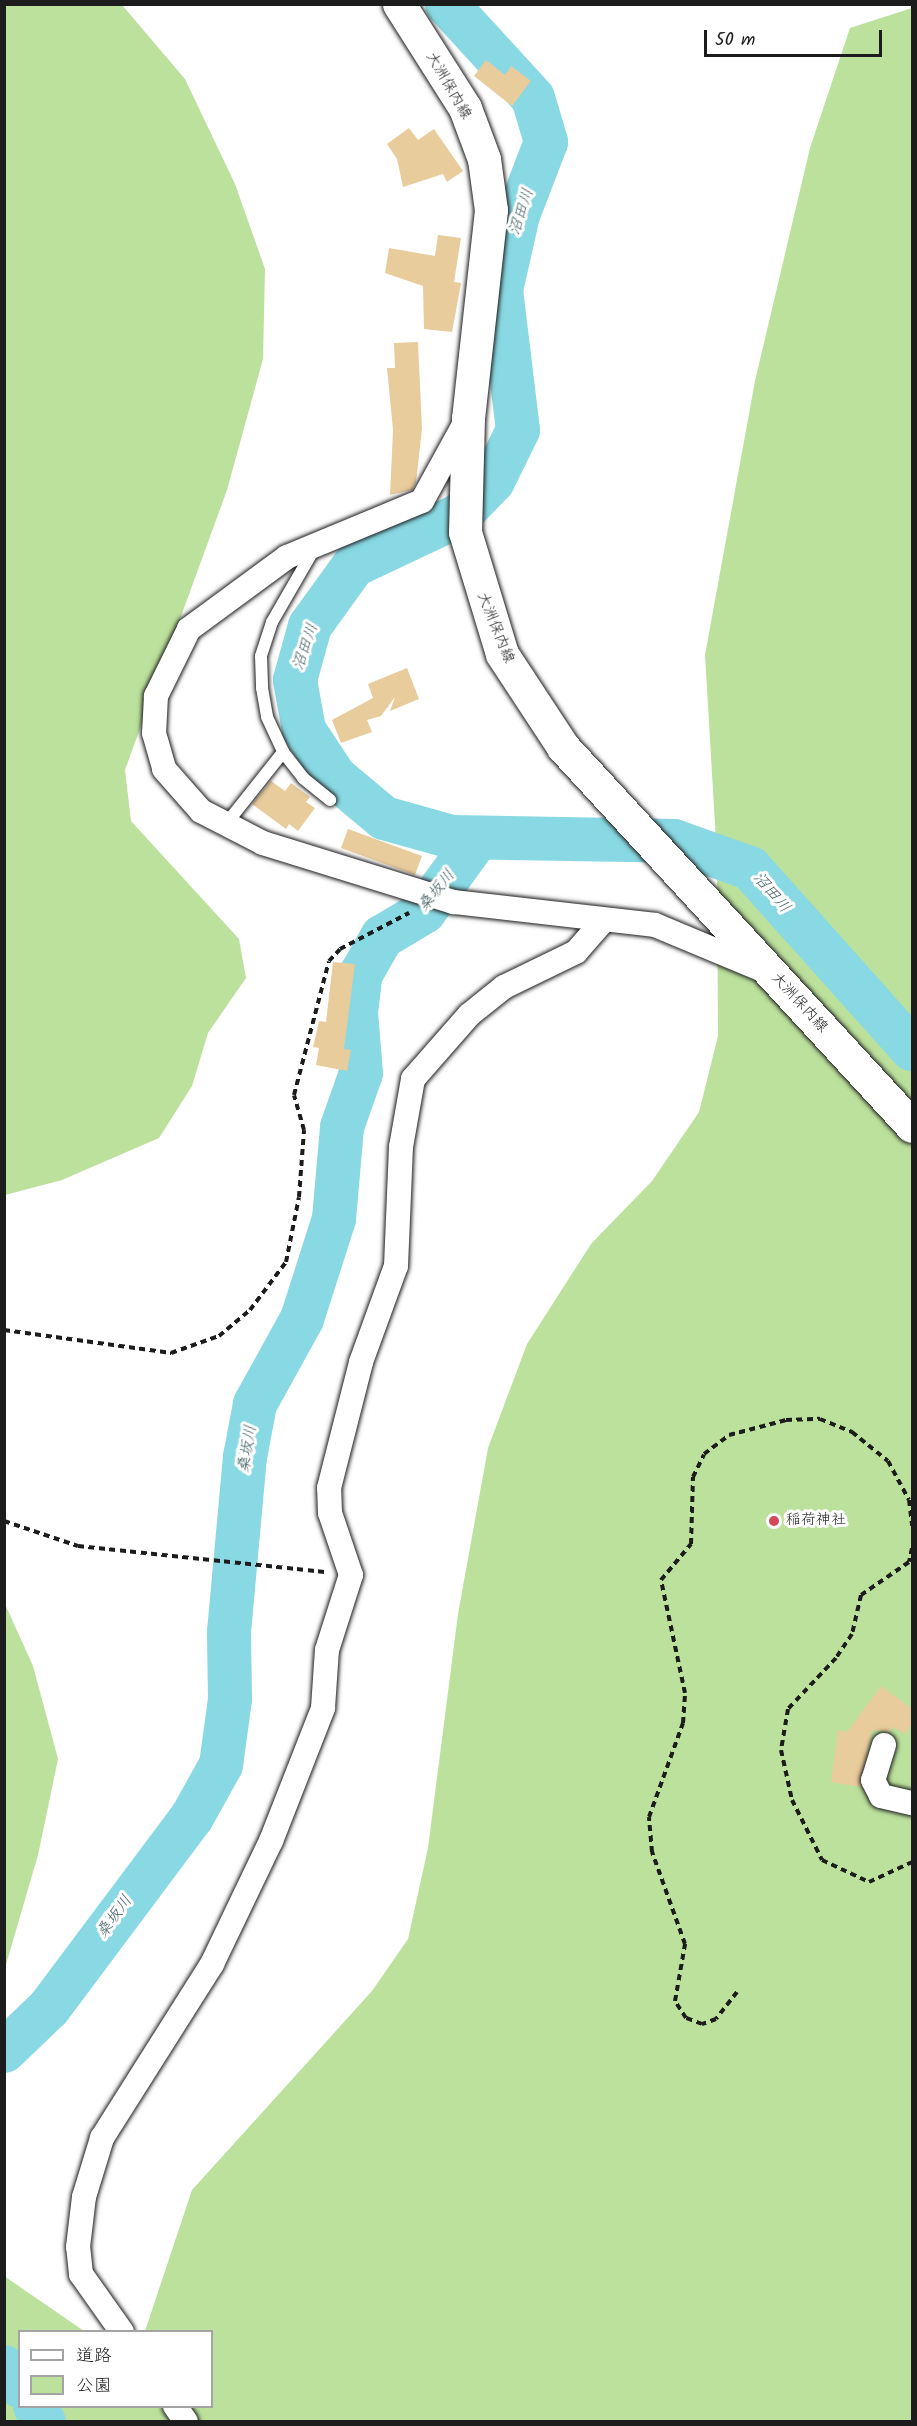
<!DOCTYPE html>
<html>
<head>
<meta charset="utf-8">
<style>
	body { margin:0 }
	#map { position:relative; width:917px; height:2426px; overflow:hidden; background:#fff; font-family:Kalam,"Klee One",sans-serif }
	div>[style] { position:absolute }
	.green>* { inset:0; background:#bbe19c }
	.river>* { height:44px; margin:-22px; padding:0 22px; transform-origin:22px; border-radius:22px; background:#88d9e3 }
	.building>* { inset:0; background:#e8cc9c }
	.path>* { height:4px; margin-top:-2px; transform-origin:0; background:repeating-linear-gradient(90deg,#1c1c1c 0 6px,transparent 0 10.5px) }
	.roads { filter:drop-shadow(0 0 2px #1c1c1c) drop-shadow(0 0 2px #1c1c1c) }
	.service>* { height:12px; margin:-6px; padding:0 6px; transform-origin:6px; border-radius:6px; background:#fff }
	.minor>* { height:24px; margin:-12px; padding:0 12px; transform-origin:12px; border-radius:12px; background:#fff }
	.secondary>* { height:33px; margin:-16.5px; padding:0 16.5px; transform-origin:16.5px; border-radius:16.5px; background:#fff }
	.dots>* { width:16px; height:16px; translate:-50% -50%; box-sizing:border-box; border:3px solid #fff; border-radius:50% }
	span { translate:-50% -50%; white-space:nowrap; text-align:center; line-height:1.15; -webkit-text-stroke:6px #fff; paint-order:stroke }
	.street-label { font-size:15px; color:#1c1c1c }
	.poi-label { font-size:15px; color:#1c1c1c }
	.left { translate:0 -50%; text-align:left }
	.water-label { font-size:16px; color:#425e62; font-style:italic }
	.frame { position:absolute; inset:0; border:6px solid #1c1c1c; pointer-events:none }
	.legend { position:absolute; left:18px; top:2330px; width:195px; height:78px; box-sizing:border-box; background:#fff; border:2px solid #a4a4a4; margin:0; padding:8px 10px; list-style:none; font-size:18px; color:#1c1c1c }
	.legend li { display:flex; align-items:center; gap:12px; height:30px }
	.legend b { width:30px; border:2px solid #a4a4a4 }
	.scale { position:absolute; left:704px; top:30px; width:178px; height:27px; box-sizing:border-box; border:3px solid #1c1c1c; border-top:0; padding-left:8px; font-size:18px; line-height:21px; white-space:nowrap; color:#1c1c1c; -webkit-text-stroke:4px #fff; paint-order:stroke }
</style>
</head>
<body>
<div id="map">
	<div class="green">
		<i style="clip-path:polygon(4px 5px,122px 5px,185px 79px,235px 184px,265px 269px,263px 359px,227px 490px,125px 770px,131px 821px,239px 939px,246px 978px,208px 1033px,192px 1086px,159px 1138px,62px 1180px,5px 1195px)"></i>
		<i style="clip-path:polygon(912px 8px,912px 2421px,5px 2421px,4px 2276px,84px 2331px,20px 2332px,20px 2406px,212px 2406px,212px 2332px,145px 2331px,192px 2190px,372px 1991px,408px 1939px,428px 1848px,458px 1614px,488px 1448px,527px 1344px,591px 1244px,652px 1181px,699px 1112px,718px 1036px,717px 858px,705px 655px,755px 381px,810px 148px,850px 28px)"></i>
		<i style="clip-path:polygon(5px 1604px,33px 1666px,58px 1759px,38px 1855px,5px 1968px)"></i>
	</div>
	<div class="river">
		<i style="left:447px;top:4px;width:127px;rotate:47.5deg"></i>
		<i style="left:533px;top:98px;width:46px;rotate:73.5deg"></i>
		<i style="left:546px;top:142px;width:78px;rotate:111deg"></i>
		<i style="left:518px;top:215px;width:77px;rotate:102.8deg"></i>
		<i style="left:501px;top:290px;width:141px;rotate:83.1deg"></i>
		<i style="left:518px;top:430px;width:57px;rotate:116.1deg"></i>
		<i style="left:493px;top:481px;width:47px;rotate:134.1deg"></i>
		<i style="left:460px;top:515px;width:117px;rotate:154.7deg"></i>
		<i style="left:354px;top:565px;width:75px;rotate:125.8deg"></i>
		<i style="left:310px;top:626px;width:56px;rotate:105.5deg"></i>
		<i style="left:295px;top:680px;width:51px;rotate:79.8deg"></i>
		<i style="left:304px;top:730px;width:56px;rotate:56.6deg"></i>
		<i style="left:335px;top:777px;width:64px;rotate:39.9deg"></i>
		<i style="left:384px;top:818px;width:71px;rotate:15.6deg"></i>
		<i style="left:452px;top:837px;width:222px;rotate:1deg"></i>
		<i style="left:674px;top:841px;width:81px;rotate:19.6deg"></i>
		<i style="left:750px;top:868px;width:243px;rotate:48.2deg"></i>
		<i style="left:4px;top:2051px;width:62px;rotate:-43.7deg"></i>
		<i style="left:49px;top:2008px;width:239px;rotate:-53.2deg"></i>
		<i style="left:192px;top:1817px;width:60px;rotate:-60.9deg"></i>
		<i style="left:221px;top:1765px;width:67px;rotate:-82.2deg"></i>
		<i style="left:230px;top:1699px;width:67px;rotate:-90.9deg"></i>
		<i style="left:229px;top:1632px;width:176px;rotate:-84.8deg"></i>
		<i style="left:245px;top:1457px;width:54px;rotate:-79.3deg"></i>
		<i style="left:255px;top:1404px;width:97px;rotate:-61.1deg"></i>
		<i style="left:302px;top:1319px;width:105px;rotate:-72.3deg"></i>
		<i style="left:334px;top:1219px;width:92px;rotate:-85deg"></i>
		<i style="left:342px;top:1127px;width:57px;rotate:-70.6deg"></i>
		<i style="left:361px;top:1073px;width:61px;rotate:-94.7deg"></i>
		<i style="left:356px;top:1012px;width:38px;rotate:-83deg"></i>
		<i style="left:361px;top:974px;width:43px;rotate:-60.4deg"></i>
		<i style="left:382px;top:937px;width:49px;rotate:-30.8deg"></i>
		<i style="left:424px;top:912px;width:90px;rotate:-54deg"></i>
		<i style="left:4px;top:2367px;width:25px;rotate:50deg"></i>
		<i style="left:35px;top:2406px;width:18px;rotate:61deg"></i>
	</div>
	<div class="building">
		<i style="clip-path:polygon(486px 60px,505px 75px,511px 66px,531px 81px,512px 106px,474px 76px)"></i>
		<i style="clip-path:polygon(409px 128px,418px 140px,434px 129px,463px 171px,447px 182px,443px 174px,403px 187px,397px 159px,387px 144px)"></i>
		<i style="clip-path:polygon(438px 235px,461px 238px,454px 282px,461px 283px,452px 332px,424px 329px,423px 286px,385px 273px,389px 248px,435px 256px)"></i>
		<i style="clip-path:polygon(418px 342px,422px 429px,416px 482px,412px 490px,390px 495px,393px 430px,387px 368px,395px 368px,394px 343px)"></i>
		<i style="clip-path:polygon(407px 668px,419px 699px,390px 711px,395px 697px,381px 716px,367px 720px,372px 732px,341px 743px,332px 720px,373px 698px,368px 684px)"></i>
		<i style="clip-path:polygon(271px 781px,285px 791px,291px 783px,310px 797px,306px 802px,315px 808px,298px 831px,289px 824px,286px 829px,252px 804px)"></i>
		<i style="clip-path:polygon(348px 829px,422px 856px,415px 875px,341px 848px)"></i>
		<i style="clip-path:polygon(333px 962px,355px 964px,344px 1049px,351px 1050px,347px 1071px,316px 1065px,319px 1048px,313px 1047px,319px 1021px,326px 1022px)"></i>
		<i style="clip-path:polygon(881px 1686px,912px 1709px,912px 1723px,905px 1734px,893px 1727px,889px 1732px,872px 1730px,861px 1787px,831px 1782px,838px 1730px,847px 1732px)"></i>
	</div>
	<div class="path">
		<i style="left:4px;top:1330px;width:169px;rotate:7.8deg"></i>
		<i style="left:171px;top:1353px;width:51px;rotate:-19.5deg"></i>
		<i style="left:219px;top:1336px;width:40px;rotate:-40deg"></i>
		<i style="left:250px;top:1310px;width:60px;rotate:-53.1deg"></i>
		<i style="left:286px;top:1262px;width:66px;rotate:-78.7deg"></i>
		<i style="left:299px;top:1197px;width:67px;rotate:-85.7deg"></i>
		<i style="left:304px;top:1130px;width:36px;rotate:-106deg"></i>
		<i style="left:294px;top:1095px;width:138px;rotate:-75.4deg"></i>
		<i style="left:329px;top:961px;width:16px;rotate:-47deg"></i>
		<i style="left:340px;top:949px;width:78px;rotate:-27.6deg"></i>
		<i style="left:4px;top:1521px;width:78px;rotate:18.7deg"></i>
		<i style="left:78px;top:1546px;width:248px;rotate:6deg"></i>
		<i style="left:912px;top:1548px;width:14px;rotate:102deg"></i>
		<i style="left:909px;top:1562px;width:58px;rotate:145.5deg"></i>
		<i style="left:861px;top:1595px;width:40px;rotate:103deg"></i>
		<i style="left:852px;top:1634px;width:29px;rotate:124deg"></i>
		<i style="left:836px;top:1658px;width:70px;rotate:133.3deg"></i>
		<i style="left:788px;top:1709px;width:42px;rotate:99.7deg"></i>
		<i style="left:781px;top:1750px;width:51px;rotate:77.6deg"></i>
		<i style="left:792px;top:1800px;width:67px;rotate:63.4deg"></i>
		<i style="left:822px;top:1860px;width:52px;rotate:25.1deg"></i>
		<i style="left:869px;top:1882px;width:47px;rotate:-24.9deg"></i>
		<i style="left:737px;top:1992px;width:34px;rotate:128deg"></i>
		<i style="left:716px;top:2019px;width:15px;rotate:160deg"></i>
		<i style="left:702px;top:2024px;width:17px;rotate:-159deg"></i>
		<i style="left:686px;top:2018px;width:20px;rotate:-123deg"></i>
		<i style="left:675px;top:2001px;width:58px;rotate:-80deg"></i>
		<i style="left:685px;top:1944px;width:98px;rotate:-109.7deg"></i>
		<i style="left:652px;top:1852px;width:35px;rotate:-95deg"></i>
		<i style="left:649px;top:1817px;width:100px;rotate:-70.1deg"></i>
		<i style="left:683px;top:1723px;width:30px;rotate:-86deg"></i>
		<i style="left:685px;top:1693px;width:116px;rotate:-102deg"></i>
		<i style="left:661px;top:1580px;width:47px;rotate:-50.2deg"></i>
		<i style="left:691px;top:1544px;width:67px;rotate:-88.3deg"></i>
		<i style="left:693px;top:1477px;width:25px;rotate:-64deg"></i>
		<i style="left:704px;top:1454px;width:31px;rotate:-37deg"></i>
		<i style="left:729px;top:1435px;width:59px;rotate:-14.7deg"></i>
		<i style="left:786px;top:1420px;width:34px;rotate:-2deg"></i>
		<i style="left:820px;top:1419px;width:35px;rotate:22deg"></i>
		<i style="left:852px;top:1432px;width:46px;rotate:38.9deg"></i>
		<i style="left:888px;top:1461px;width:44px;rotate:61.7deg"></i>
		<i style="left:909px;top:1500px;width:26px;rotate:83deg"></i>
	</div>
	<div class="roads">
		<div class="service">
			<i style="left:313px;top:551px;width:82px;rotate:120deg"></i>
			<i style="left:272px;top:622px;width:36px;rotate:108deg"></i>
			<i style="left:261px;top:656px;width:32px;rotate:88deg"></i>
			<i style="left:262px;top:688px;width:29px;rotate:80deg"></i>
			<i style="left:267px;top:717px;width:38px;rotate:65deg"></i>
			<i style="left:283px;top:752px;width:33px;rotate:52deg"></i>
			<i style="left:303px;top:778px;width:35px;rotate:39deg"></i>
			<i style="left:226px;top:824px;width:92px;rotate:-51.6deg"></i>
		</div>
		<div class="minor">
			<i style="left:466px;top:421px;width:91px;rotate:118.8deg"></i>
			<i style="left:422px;top:501px;width:146px;rotate:157.5deg"></i>
			<i style="left:287px;top:557px;width:122px;rotate:143.7deg"></i>
			<i style="left:189px;top:629px;width:75px;rotate:116.2deg"></i>
			<i style="left:156px;top:696px;width:37px;rotate:93deg"></i>
			<i style="left:154px;top:733px;width:37px;rotate:74deg"></i>
			<i style="left:164px;top:769px;width:56px;rotate:48.6deg"></i>
			<i style="left:201px;top:811px;width:70px;rotate:27.3deg"></i>
			<i style="left:263px;top:843px;width:200px;rotate:17.2deg"></i>
			<i style="left:454px;top:902px;width:202px;rotate:6.5deg"></i>
			<i style="left:655px;top:925px;width:119px;rotate:22.7deg"></i>
			<i style="left:884px;top:1745px;width:37px;rotate:107deg"></i>
			<i style="left:873px;top:1780px;width:18px;rotate:63deg"></i>
			<i style="left:881px;top:1796px;width:32px;rotate:13deg"></i>
			<i style="left:122px;top:2332px;width:71px;rotate:-125.3deg"></i>
			<i style="left:81px;top:2274px;width:27px;rotate:-96deg"></i>
			<i style="left:78px;top:2247px;width:50px;rotate:-83.2deg"></i>
			<i style="left:84px;top:2197px;width:62px;rotate:-73deg"></i>
			<i style="left:102px;top:2138px;width:206px;rotate:-57.7deg"></i>
			<i style="left:212px;top:1964px;width:136px;rotate:-64.4deg"></i>
			<i style="left:271px;top:1841px;width:143px;rotate:-68.6deg"></i>
			<i style="left:323px;top:1708px;width:58px;rotate:-86.1deg"></i>
			<i style="left:327px;top:1650px;width:79px;rotate:-72.3deg"></i>
			<i style="left:351px;top:1575px;width:65px;rotate:-108.7deg"></i>
			<i style="left:330px;top:1513px;width:25px;rotate:-92deg"></i>
			<i style="left:329px;top:1488px;width:130px;rotate:-75.7deg"></i>
			<i style="left:361px;top:1362px;width:102px;rotate:-70deg"></i>
			<i style="left:396px;top:1266px;width:119px;rotate:-87.6deg"></i>
			<i style="left:401px;top:1147px;width:69px;rotate:-80deg"></i>
			<i style="left:413px;top:1079px;width:85px;rotate:-48.8deg"></i>
			<i style="left:469px;top:1015px;width:45px;rotate:-38.7deg"></i>
			<i style="left:504px;top:987px;width:80px;rotate:-25.9deg"></i>
			<i style="left:576px;top:952px;width:40px;rotate:-49deg"></i>
			<i style="left:175px;top:2406px;width:19px;rotate:55deg"></i>
		</div>
		<div class="secondary">
			<i style="left:399px;top:4px;width:123px;rotate:57.6deg"></i>
			<i style="left:465px;top:108px;width:54px;rotate:69.6deg"></i>
			<i style="left:484px;top:159px;width:51px;rotate:82.2deg"></i>
			<i style="left:491px;top:210px;width:209px;rotate:96.3deg"></i>
			<i style="left:468px;top:418px;width:114px;rotate:91.5deg"></i>
			<i style="left:465px;top:532px;width:127px;rotate:73.1deg"></i>
			<i style="left:502px;top:654px;width:111px;rotate:56.7deg"></i>
			<i style="left:563px;top:747px;width:515px;rotate:47.36deg"></i>
		</div>
	</div>
	<div class="dots">
		<i style="left:774px;top:1521px;background:#d1495b"></i>
	</div>
	<div class="street-label">
		<span style="left:448px;top:86px;rotate:60deg">大洲保内線</span>
		<span style="left:495px;top:628px;rotate:68deg">大洲保内線</span>
		<span style="left:799px;top:1003px;rotate:47deg">大洲保内線</span>
	</div>
	<div class="poi-label">
		<span class="left" style="left:786px;top:1521px">稲荷神社</span>
	</div>
	<div class="water-label">
		<span style="left:522px;top:212px;rotate:-72deg">沼田川</span>
		<span style="left:306px;top:647px;rotate:-71deg">沼田川</span>
		<span style="left:437px;top:891px;rotate:-51deg">桑坂川</span>
		<span style="left:771px;top:893px;rotate:49deg">沼田川</span>
		<span style="left:248px;top:1449px;rotate:-81deg">桑坂川</span>
		<span style="left:115px;top:1917px;rotate:-54deg">桑坂川</span>
	</div>
	<div class="frame"></div>
	<ul class="legend">
	<li><b style="height:8px;background:#fff"></b>道路</li>
	<li><b style="height:16px;background:#bbe19c"></b>公園</li>
	</ul>
	<div class="scale">50 m</div>
</div>
</body>
</html>
